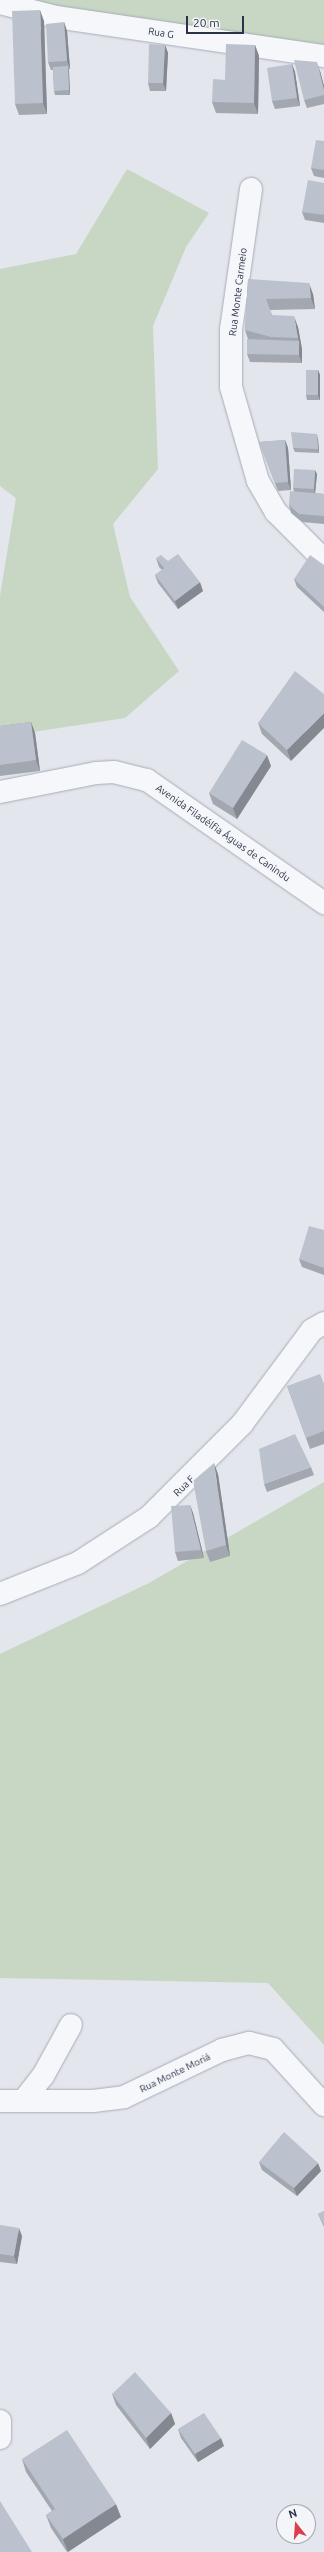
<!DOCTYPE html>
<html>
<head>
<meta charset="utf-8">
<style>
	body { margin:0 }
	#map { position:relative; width:324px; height:2552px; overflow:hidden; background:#e3e6ec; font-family:Ubuntu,sans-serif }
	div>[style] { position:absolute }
	.green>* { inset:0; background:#c7d7c3 }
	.roads { filter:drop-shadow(0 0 1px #a7acb7) drop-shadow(0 0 1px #a7acb7) }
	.minor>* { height:22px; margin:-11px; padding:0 11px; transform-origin:11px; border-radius:11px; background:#f6f7fa }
	.wall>* { inset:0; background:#a2a7b0 }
	.shaded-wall>* { inset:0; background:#848890 }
	.building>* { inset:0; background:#bcc2cd }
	span { translate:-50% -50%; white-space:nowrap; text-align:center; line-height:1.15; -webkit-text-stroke:3px #f3f5f9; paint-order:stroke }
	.street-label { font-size:10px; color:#293246 }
	.north { position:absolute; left:276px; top:2504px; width:40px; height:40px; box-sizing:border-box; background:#f3f5f9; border:1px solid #a2a7b1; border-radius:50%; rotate:343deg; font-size:11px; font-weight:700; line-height:16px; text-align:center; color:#293246 }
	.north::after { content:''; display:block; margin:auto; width:14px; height:18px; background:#db3e4c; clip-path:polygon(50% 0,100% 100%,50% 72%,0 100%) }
	.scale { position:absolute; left:186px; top:16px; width:58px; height:18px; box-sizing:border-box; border:2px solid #293246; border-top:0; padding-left:5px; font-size:12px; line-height:14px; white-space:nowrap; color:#293246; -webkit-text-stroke:3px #f3f5f9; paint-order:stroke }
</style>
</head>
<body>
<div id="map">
	<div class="green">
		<i style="clip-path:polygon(0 0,324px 0,324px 65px)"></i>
		<i style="clip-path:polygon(127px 169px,209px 213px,186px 247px,153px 326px,158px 469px,113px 524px,130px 597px,179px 671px,125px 718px,0 737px,0 596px,16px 498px,0 486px,0 269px,76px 254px)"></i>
		<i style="clip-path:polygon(324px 1482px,324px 2045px,268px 1983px,0 1978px,0 1654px,149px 1583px)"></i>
	</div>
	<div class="roads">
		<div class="minor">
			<i style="left:0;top:3px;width:58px;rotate:14deg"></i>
			<i style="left:56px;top:17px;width:271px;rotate:8.3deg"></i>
			<i style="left:251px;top:189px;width:141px;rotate:98.1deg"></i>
			<i style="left:231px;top:329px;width:58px;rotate:90deg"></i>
			<i style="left:231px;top:387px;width:98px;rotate:74deg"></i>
			<i style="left:258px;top:481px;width:36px;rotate:60deg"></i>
			<i style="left:276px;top:512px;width:68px;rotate:45deg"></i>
			<i style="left:0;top:792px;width:98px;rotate:-11.2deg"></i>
			<i style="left:96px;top:773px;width:18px;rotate:-3deg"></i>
			<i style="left:114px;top:772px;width:34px;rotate:14deg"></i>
			<i style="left:147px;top:780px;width:216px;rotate:34.8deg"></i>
			<i style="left:0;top:1594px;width:84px;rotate:-21.7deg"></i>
			<i style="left:78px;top:1563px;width:85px;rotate:-32.9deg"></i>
			<i style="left:149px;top:1517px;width:132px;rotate:-45deg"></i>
			<i style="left:242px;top:1424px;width:117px;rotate:-53.3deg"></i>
			<i style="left:312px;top:1330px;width:14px;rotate:-30deg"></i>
			<i style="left:24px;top:2100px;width:31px;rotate:-52deg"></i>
			<i style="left:43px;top:2076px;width:58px;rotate:-61.2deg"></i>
			<i style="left:0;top:2101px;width:93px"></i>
			<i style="left:93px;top:2101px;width:31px;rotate:-7deg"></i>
			<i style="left:124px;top:2097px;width:109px;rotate:-25.6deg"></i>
			<i style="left:222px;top:2050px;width:28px;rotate:-15deg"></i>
			<i style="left:249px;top:2043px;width:25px;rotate:14deg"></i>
			<i style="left:273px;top:2049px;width:76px;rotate:47.7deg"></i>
			<i style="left:0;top:2421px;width:17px;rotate:90deg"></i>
		</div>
	</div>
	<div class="wall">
		<i style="clip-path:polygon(44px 21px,47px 114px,19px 115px,15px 104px)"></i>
		<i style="clip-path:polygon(64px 22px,67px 31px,70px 69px,69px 69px,69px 71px,70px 95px,55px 95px,54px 91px,53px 70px,51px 70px,48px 62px)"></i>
		<i style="clip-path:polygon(165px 45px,168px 53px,166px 91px,150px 91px,148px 83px)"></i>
		<i style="clip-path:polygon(255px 45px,259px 56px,258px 114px,216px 113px,212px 102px,225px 80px)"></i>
		<i style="clip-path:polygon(292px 64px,295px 72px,300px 106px,275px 109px,272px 101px)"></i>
		<i style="clip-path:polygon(320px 71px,324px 86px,324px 104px,307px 108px,304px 100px)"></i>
		<i style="clip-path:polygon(324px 141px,324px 178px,314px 176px,311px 168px)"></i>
		<i style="clip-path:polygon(324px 183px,324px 223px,305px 220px,302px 212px)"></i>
		<i style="clip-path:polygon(248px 279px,313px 294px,315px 309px,270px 310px,272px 315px,298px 327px,302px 349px,302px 363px,250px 362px,247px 354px,248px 339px,245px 330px)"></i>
		<i style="clip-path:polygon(318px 370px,320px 375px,320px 400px,307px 400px,306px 395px)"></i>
		<i style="clip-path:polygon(318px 439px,319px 453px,295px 452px,293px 448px)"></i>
		<i style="clip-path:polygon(285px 440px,288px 448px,291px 490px,278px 491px,259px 442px)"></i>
		<i style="clip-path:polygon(317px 474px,315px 493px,324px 494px,324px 524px,302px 522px,291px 513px,289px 505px,294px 491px,293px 488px)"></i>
		<i style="clip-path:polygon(156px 558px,168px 561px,203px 591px,178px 609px,158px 583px,155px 575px,162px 570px,159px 567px)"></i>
		<i style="clip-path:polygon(324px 565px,324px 612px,297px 587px,294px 579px)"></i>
		<i style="clip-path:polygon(324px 694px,291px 761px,262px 734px,258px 723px)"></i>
		<i style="clip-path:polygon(31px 722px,35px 733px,40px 771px,0 776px,0 726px)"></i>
		<i style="clip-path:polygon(271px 766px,237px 819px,213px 804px,209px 793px)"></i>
		<i style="clip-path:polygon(324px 1230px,324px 1275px,302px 1267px,299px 1259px)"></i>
		<i style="clip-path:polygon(324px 1384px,324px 1444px,310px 1449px,287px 1386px)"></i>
		<i style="clip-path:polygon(311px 1467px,314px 1475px,267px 1492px,264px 1484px)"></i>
		<i style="clip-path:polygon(218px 1474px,230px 1556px,210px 1562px,206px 1551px)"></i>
		<i style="clip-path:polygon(190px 1505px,193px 1513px,204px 1558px,178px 1561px,175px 1552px)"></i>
		<i style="clip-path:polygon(259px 2162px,321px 2171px,297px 2196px,262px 2170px)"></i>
		<i style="clip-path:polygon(324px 2211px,324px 2227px,318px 2214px)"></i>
		<i style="clip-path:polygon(0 2225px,22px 2236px,17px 2264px,0 2262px)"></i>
		<i style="clip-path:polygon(112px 2394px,171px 2413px,175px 2424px,150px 2449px,116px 2405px)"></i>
		<i style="clip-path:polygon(178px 2429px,224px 2446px,198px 2462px,181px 2438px)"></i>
		<i style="clip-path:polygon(22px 2459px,121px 2517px,67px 2552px,51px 2528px,46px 2515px,52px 2511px,26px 2472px)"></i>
	</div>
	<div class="shaded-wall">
		<i style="clip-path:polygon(40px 10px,44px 21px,47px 114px,43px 103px)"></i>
		<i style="clip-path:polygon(64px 22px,67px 31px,70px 69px,67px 61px)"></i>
		<i style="clip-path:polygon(165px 45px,168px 53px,166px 91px,163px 83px)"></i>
		<i style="clip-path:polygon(255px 45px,259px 56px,258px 114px,254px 103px)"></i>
		<i style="clip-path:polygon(317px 62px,320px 71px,324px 86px,324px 90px)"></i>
		<i style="clip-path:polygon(292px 64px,295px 72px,300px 106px,297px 98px)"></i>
		<i style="clip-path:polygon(68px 66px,69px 71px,70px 95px,69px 90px)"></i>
		<i style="clip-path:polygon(309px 283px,313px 294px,315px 309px,311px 298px)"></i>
		<i style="clip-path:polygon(294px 316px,298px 327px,302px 349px,298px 338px)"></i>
		<i style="clip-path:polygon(299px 341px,302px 349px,302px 363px,299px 355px)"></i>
		<i style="clip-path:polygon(318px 370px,320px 375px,320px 400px,318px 395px)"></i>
		<i style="clip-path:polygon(317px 434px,318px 439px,319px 453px,318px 449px)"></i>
		<i style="clip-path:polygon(285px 440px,288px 448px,291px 490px,288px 482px)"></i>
		<i style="clip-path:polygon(315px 470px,317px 474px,315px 494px,314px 489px)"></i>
		<i style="clip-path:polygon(200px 582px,203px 591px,178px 609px,175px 601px)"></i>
		<i style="clip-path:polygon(324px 713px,324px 728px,291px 761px,287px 750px)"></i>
		<i style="clip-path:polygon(31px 722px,35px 733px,40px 771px,36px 760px)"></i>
		<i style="clip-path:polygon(267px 755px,271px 766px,237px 819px,233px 808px)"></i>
		<i style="clip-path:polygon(214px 1463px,218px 1474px,230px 1556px,226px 1545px)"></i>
		<i style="clip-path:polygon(190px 1505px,193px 1513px,204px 1558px,201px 1550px)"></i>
		<i style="clip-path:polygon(318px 2163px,321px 2171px,297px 2196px,294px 2188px)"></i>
		<i style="clip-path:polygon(19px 2228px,22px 2236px,17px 2264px,14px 2256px)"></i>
		<i style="clip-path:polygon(171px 2413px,175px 2424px,150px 2449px,146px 2438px)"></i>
		<i style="clip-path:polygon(221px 2438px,224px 2446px,198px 2462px,195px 2454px)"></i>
		<i style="clip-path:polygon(116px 2504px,121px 2517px,68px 2552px,63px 2539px)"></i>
	</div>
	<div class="building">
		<i style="clip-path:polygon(40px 10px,43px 103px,15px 104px,12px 11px)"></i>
		<i style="clip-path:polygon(64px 22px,67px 61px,48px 62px,46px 24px)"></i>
		<i style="clip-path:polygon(149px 44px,165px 45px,163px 83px,148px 83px)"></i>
		<i style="clip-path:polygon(226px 44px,255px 45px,254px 103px,212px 102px,213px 79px,225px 80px)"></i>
		<i style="clip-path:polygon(294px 60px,317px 62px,324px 90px,324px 95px,304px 100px)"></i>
		<i style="clip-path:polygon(292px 64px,297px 98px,272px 101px,267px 68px)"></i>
		<i style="clip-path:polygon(68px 66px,69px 90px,54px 91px,53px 67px)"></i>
		<i style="clip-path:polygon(316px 140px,324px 141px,324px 170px,311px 168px)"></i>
		<i style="clip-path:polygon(308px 180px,324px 183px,324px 215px,302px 212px)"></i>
		<i style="clip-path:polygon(248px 279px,309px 283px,311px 298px,266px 299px,272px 315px,294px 316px,298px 338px,271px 337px,245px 330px)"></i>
		<i style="clip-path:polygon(247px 339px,299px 341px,299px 355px,247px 354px)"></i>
		<i style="clip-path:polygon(306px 370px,318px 370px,318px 395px,306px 395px)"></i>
		<i style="clip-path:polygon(291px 432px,317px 434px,318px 449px,293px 448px)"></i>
		<i style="clip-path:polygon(285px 440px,288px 482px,275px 483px,259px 442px)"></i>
		<i style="clip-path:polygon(294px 469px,315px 470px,314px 489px,293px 488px)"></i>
		<i style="clip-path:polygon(290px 491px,324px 494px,324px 516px,299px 514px,289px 505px)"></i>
		<i style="clip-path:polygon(178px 554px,200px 582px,175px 601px,155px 575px,164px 568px,156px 558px,161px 555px,168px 561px)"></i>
		<i style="clip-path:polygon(310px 555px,324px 565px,324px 607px,294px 579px)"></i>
		<i style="clip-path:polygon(295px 671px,324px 694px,324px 713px,287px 750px,258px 723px)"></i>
		<i style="clip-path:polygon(31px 722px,36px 760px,0 765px,0 726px)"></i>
		<i style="clip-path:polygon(242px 740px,267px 755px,233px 808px,209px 793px)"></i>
		<i style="clip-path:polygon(309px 1226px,324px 1230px,324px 1268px,299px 1259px)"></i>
		<i style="clip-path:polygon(320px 1374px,324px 1384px,324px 1431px,306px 1438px,287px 1386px)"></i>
		<i style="clip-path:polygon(295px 1434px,311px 1467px,264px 1484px,259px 1449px)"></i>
		<i style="clip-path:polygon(214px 1463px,226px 1545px,206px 1551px,193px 1481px)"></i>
		<i style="clip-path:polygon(190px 1505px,201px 1550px,175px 1552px,171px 1506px)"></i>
		<i style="clip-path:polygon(284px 2132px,318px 2163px,294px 2188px,259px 2162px)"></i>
		<i style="clip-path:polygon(324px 2211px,324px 2225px,318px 2214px)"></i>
		<i style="clip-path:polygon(0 2225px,19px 2228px,14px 2256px,0 2254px)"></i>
		<i style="clip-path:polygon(135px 2372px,171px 2413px,146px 2438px,112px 2394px)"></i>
		<i style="clip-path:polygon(204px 2413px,221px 2438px,195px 2454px,178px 2429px)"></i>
		<i style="clip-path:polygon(67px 2430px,116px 2504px,63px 2539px,46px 2515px,55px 2509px,22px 2459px)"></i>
		<i style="clip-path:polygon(0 2501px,32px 2552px,0 2552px)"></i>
	</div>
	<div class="street-label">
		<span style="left:161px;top:33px;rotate:9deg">Rua G</span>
		<span style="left:238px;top:292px;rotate:-83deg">Rua Monte Carmeio</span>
		<span style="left:223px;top:833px;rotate:35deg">Avenida Filadélfia Águas de Canindu</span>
		<span style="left:184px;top:1486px;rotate:-44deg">Rua F</span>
		<span style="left:175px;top:2073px;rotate:-26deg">Rua Monte Moriá</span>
	</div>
	<div class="north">N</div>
	<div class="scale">20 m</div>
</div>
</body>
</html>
